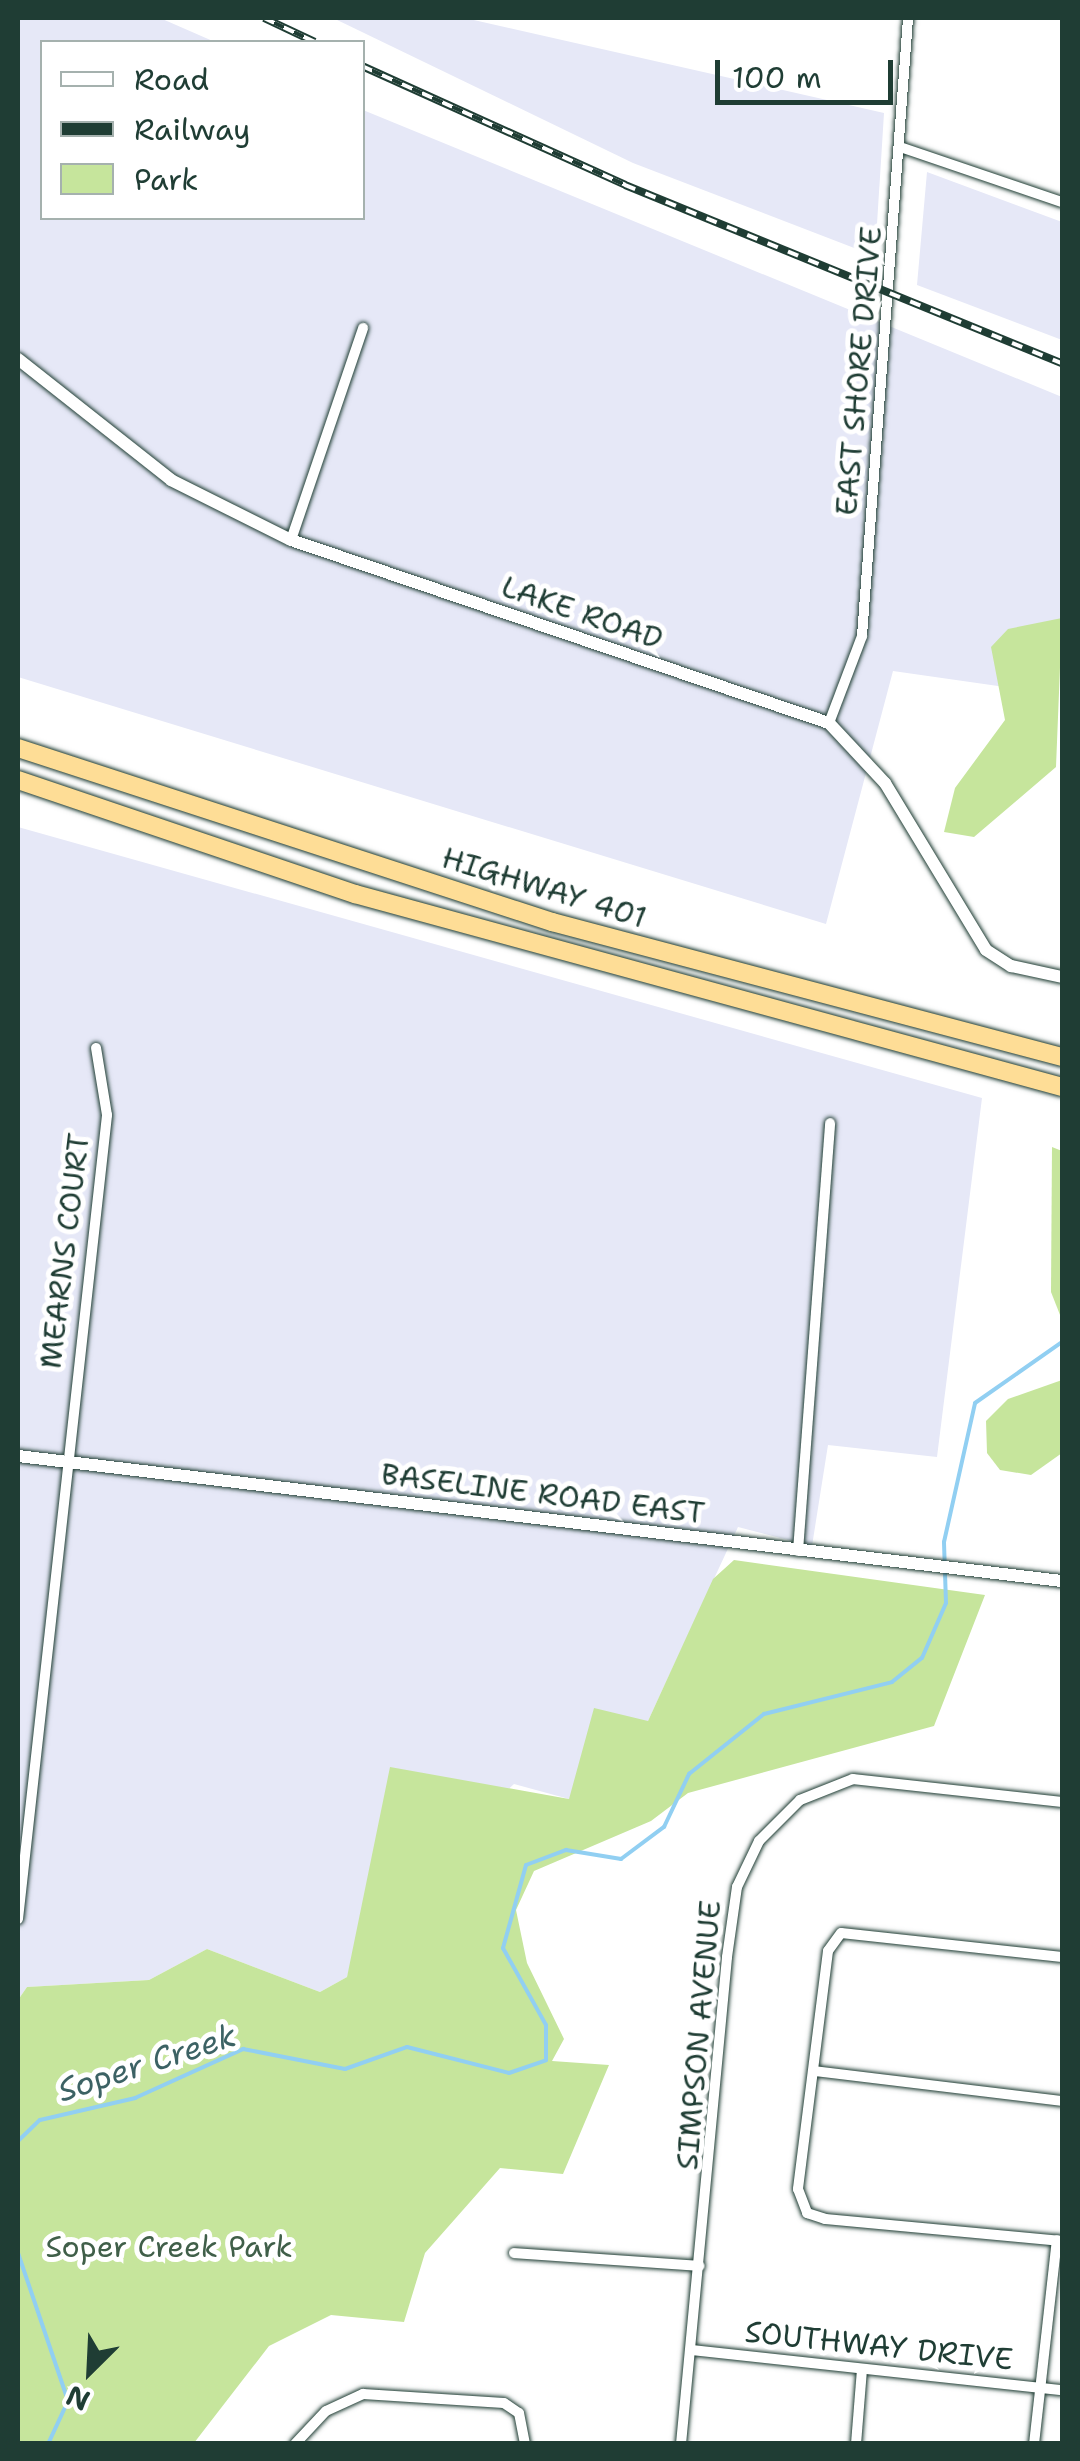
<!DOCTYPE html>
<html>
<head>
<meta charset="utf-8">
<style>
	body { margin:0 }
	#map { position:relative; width:1080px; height:2461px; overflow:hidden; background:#fff; font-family:"Shantell Sans",sans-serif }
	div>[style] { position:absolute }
	.built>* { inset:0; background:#e6e8f7 }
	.green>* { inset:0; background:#c6e59c }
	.stream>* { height:4px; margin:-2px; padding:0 2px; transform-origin:2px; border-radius:2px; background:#91cff2 }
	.roads { filter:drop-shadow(0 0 2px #1f3d34) drop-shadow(0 0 2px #1f3d34) }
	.minor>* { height:10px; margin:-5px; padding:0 5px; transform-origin:5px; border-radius:5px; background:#fff }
	.tertiary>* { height:12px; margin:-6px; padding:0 6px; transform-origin:6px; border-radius:6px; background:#fff }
	.motorway>* { height:18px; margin:-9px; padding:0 9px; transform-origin:9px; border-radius:9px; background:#fedd96 }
	.rail>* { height:8px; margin-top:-4px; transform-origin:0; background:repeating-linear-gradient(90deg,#fff 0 11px,#1f3d34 0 22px); box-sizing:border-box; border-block:2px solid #1f3d34 }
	span { translate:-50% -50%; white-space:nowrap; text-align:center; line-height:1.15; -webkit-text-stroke:10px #fff; paint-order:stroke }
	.street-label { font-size:30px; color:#1f3d34 }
	.park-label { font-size:30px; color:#405f49 }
	.water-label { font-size:32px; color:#3c6264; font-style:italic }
	.frame { position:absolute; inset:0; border:20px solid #1f3d34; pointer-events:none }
	.legend { position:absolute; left:40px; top:40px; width:325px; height:180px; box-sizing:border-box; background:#fff; border:2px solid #a5b1ae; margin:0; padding:12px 18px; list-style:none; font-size:30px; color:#1f3d34 }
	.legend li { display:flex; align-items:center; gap:20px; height:50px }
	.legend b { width:50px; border:2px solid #a5b1ae }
	.north { position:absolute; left:40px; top:2321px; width:100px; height:100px; -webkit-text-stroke:8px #fff; paint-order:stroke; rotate:204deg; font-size:28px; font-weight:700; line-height:40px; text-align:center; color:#1f3d34 }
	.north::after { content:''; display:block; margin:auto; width:35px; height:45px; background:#1f3d34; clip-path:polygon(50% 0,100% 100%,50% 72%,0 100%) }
	.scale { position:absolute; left:715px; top:60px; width:178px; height:45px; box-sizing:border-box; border:5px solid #1f3d34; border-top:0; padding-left:12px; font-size:30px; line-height:35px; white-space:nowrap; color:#1f3d34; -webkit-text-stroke:8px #fff; paint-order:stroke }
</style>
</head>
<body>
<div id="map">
	<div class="built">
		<i style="clip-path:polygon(18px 18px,160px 18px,215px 42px,42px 42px,42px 218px,362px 218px,363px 110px,1062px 397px,1062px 636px,1005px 687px,893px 671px,826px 924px,18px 677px)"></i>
		<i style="clip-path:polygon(333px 18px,465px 18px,884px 113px,875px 256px,633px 163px)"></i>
		<i style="clip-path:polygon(927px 172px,1062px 222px,1062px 340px,917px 285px)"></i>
		<i style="clip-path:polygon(18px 827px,982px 1098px,937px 1457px,828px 1445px,812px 1546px,738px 1527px,648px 1721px,569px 1799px,514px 1784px,361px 1926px,347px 1977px,320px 1992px,207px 1949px,149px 1980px,27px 1987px,18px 2000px)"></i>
	</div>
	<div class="green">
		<i style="clip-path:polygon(1062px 618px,1056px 767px,974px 837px,944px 832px,955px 788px,1005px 720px,991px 647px,1008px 629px)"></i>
		<i style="clip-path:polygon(1052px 1147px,1062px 1151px,1062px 1320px,1051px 1292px)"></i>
		<i style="clip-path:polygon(1062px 1380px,1062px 1453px,1031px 1475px,1000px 1470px,987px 1453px,986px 1421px,1008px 1399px)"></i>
		<i style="clip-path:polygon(734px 1560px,985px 1595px,934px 1726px,688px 1793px,651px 1821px,534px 1871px,516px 1910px,527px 1963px,564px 2039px,552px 2061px,609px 2065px,563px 2174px,500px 2168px,425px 2253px,404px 2322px,331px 2315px,269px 2346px,194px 2443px,18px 2443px,18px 2000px,27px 1987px,149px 1980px,207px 1949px,320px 1992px,347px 1977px,390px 1767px,569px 1799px,594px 1708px,648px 1721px,713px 1579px)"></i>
	</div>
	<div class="stream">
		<i style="left:18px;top:2141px;width:30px;rotate:-44deg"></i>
		<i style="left:40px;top:2120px;width:98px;rotate:-13deg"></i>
		<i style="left:135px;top:2098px;width:119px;rotate:-24.4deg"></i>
		<i style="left:243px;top:2049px;width:104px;rotate:11.1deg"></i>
		<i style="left:345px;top:2069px;width:66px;rotate:-19.5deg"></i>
		<i style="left:407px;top:2047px;width:105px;rotate:14.3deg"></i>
		<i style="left:509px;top:2073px;width:39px;rotate:-19deg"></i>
		<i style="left:546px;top:2060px;width:35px;rotate:-90deg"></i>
		<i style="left:546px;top:2025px;width:88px;rotate:-119.2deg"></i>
		<i style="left:503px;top:1948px;width:86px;rotate:-74.5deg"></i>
		<i style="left:526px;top:1865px;width:43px;rotate:-20.6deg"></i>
		<i style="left:566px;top:1850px;width:56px;rotate:9.3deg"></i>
		<i style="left:621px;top:1859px;width:54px;rotate:-36.7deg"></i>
		<i style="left:664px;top:1827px;width:59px;rotate:-64.7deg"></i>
		<i style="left:689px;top:1774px;width:96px;rotate:-38.7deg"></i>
		<i style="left:764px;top:1714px;width:132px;rotate:-14deg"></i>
		<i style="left:892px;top:1682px;width:38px;rotate:-39deg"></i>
		<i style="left:922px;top:1658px;width:60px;rotate:-66.4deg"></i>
		<i style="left:946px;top:1603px;width:61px;rotate:-91.9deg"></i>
		<i style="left:944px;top:1542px;width:142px;rotate:-77.4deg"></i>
		<i style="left:975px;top:1403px;width:106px;rotate:-35deg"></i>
		<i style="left:18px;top:2253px;width:156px;rotate:71.3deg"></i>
		<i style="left:68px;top:2401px;width:47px;rotate:114.9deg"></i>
	</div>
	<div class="roads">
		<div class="minor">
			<i style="left:903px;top:148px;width:168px;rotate:18.8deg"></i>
			<i style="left:291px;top:540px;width:224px;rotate:-71.2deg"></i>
			<i style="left:829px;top:723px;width:93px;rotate:-69.2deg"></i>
			<i style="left:862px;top:636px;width:620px;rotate:-85.74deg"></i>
			<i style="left:798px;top:1551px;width:429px;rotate:-85.7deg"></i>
			<i style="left:18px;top:1919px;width:809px;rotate:-83.68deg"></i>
			<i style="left:107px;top:1115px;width:68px;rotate:-99.3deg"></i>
			<i style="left:1062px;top:1957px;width:222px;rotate:-173.8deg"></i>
			<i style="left:841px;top:1933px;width:22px;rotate:126deg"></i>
			<i style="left:828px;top:1951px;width:240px;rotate:97.2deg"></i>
			<i style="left:798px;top:2189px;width:26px;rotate:69deg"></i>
			<i style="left:807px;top:2213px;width:19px;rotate:18deg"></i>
			<i style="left:825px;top:2219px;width:238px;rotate:5.3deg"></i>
			<i style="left:814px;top:2071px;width:250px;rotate:6.9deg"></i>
			<i style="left:514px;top:2253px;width:186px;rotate:4deg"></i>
			<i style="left:692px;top:2350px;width:372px;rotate:6.2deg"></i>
			<i style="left:295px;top:2444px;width:45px;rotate:-46.8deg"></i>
			<i style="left:326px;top:2411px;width:41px;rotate:-24.7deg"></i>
			<i style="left:363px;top:2394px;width:141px;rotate:3.7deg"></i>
			<i style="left:504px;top:2403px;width:18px;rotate:34deg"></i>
			<i style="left:519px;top:2413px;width:32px;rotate:79deg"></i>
			<i style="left:681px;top:2444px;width:489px;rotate:-84.6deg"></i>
			<i style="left:727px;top:1957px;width:71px;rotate:-81.9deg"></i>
			<i style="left:737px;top:1887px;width:51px;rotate:-64.4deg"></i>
			<i style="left:759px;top:1841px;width:58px;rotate:-45deg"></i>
			<i style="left:800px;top:1800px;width:57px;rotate:-21.6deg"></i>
			<i style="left:853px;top:1779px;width:210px;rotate:6.3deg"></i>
			<i style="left:856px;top:2444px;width:75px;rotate:-85.4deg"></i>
			<i style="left:1034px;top:2444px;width:205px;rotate:-83.6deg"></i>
		</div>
		<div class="tertiary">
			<i style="left:18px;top:359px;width:195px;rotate:38.3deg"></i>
			<i style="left:171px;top:480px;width:134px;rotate:26.6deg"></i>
			<i style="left:291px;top:540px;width:568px;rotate:18.79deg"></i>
			<i style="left:829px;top:723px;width:82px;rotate:47deg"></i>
			<i style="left:885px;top:783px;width:195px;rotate:58.8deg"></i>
			<i style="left:986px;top:950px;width:30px;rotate:33deg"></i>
			<i style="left:1011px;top:966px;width:52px;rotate:12.2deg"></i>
			<i style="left:18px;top:1456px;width:1051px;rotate:6.83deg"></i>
		</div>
		<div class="motorway">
			<i style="left:18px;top:748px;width:562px;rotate:18.05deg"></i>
			<i style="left:552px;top:922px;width:528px;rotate:14.83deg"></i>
			<i style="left:18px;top:780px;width:356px;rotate:18.7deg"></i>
			<i style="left:355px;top:894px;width:733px;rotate:15.27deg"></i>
		</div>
	</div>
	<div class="rail">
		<i style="left:264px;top:18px;width:56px;rotate:25.2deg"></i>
		<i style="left:362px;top:66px;width:289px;rotate:24.3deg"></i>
		<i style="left:625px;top:185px;width:472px;rotate:22.2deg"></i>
	</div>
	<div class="street-label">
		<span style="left:859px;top:371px;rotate:-85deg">EAST SHORE DRIVE</span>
		<span style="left:582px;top:613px;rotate:19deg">LAKE ROAD</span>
		<span style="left:544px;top:888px;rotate:17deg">HIGHWAY 401</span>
		<span style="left:65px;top:1251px;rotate:-83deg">MEARNS COURT</span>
		<span style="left:543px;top:1494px;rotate:7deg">BASELINE ROAD EAST</span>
		<span style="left:699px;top:2035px;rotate:-85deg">SIMPSON AVENUE</span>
		<span style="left:879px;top:2346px;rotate:6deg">SOUTHWAY DRIVE</span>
	</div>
	<div class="park-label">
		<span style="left:169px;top:2247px">Soper Creek Park</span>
	</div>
	<div class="water-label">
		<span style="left:147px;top:2063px;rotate:-18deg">Soper Creek</span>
	</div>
	<div class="frame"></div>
	<ul class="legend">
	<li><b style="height:12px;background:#fff"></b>Road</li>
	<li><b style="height:12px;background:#1f3d34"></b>Railway</li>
	<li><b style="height:28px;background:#c6e59c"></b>Park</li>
	</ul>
	<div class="north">N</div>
	<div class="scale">100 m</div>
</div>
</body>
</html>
